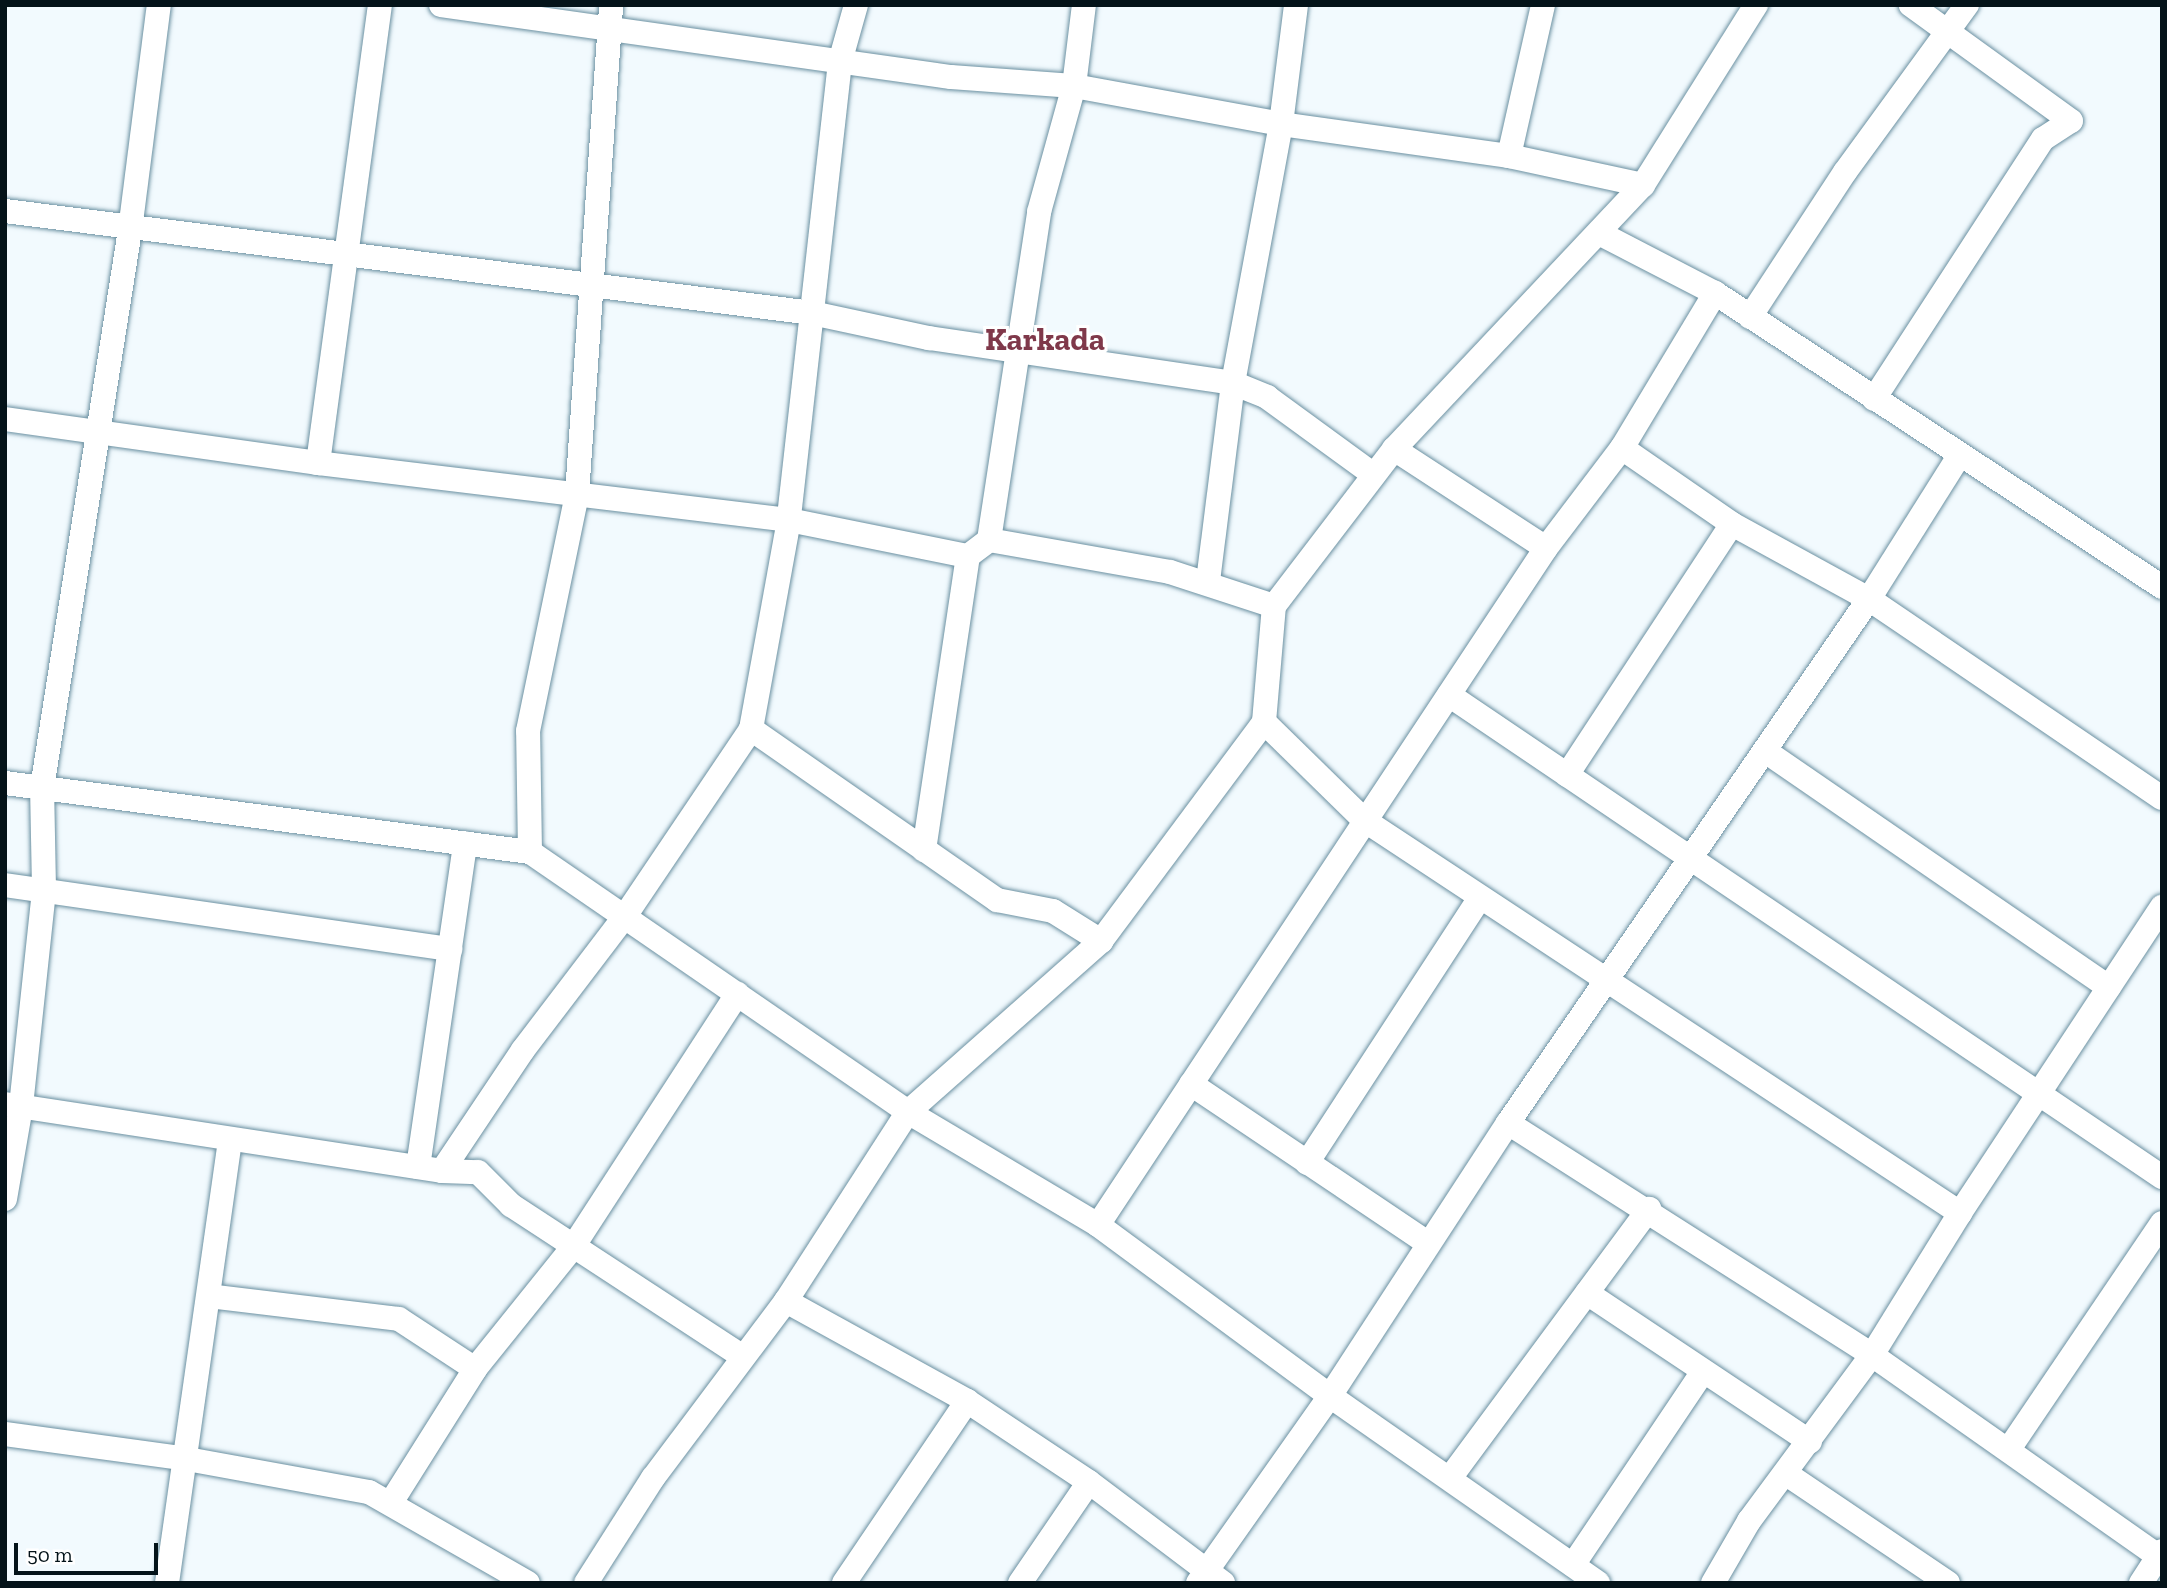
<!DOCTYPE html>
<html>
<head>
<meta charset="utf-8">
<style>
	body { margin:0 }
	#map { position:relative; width:2167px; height:1588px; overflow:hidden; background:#f2fafe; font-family:"Zilla Slab",serif }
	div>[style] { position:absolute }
	.roads { filter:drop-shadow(0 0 2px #6a90a1) drop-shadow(0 0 2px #6a90a1) }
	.minor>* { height:24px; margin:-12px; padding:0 12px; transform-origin:12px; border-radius:12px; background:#fff }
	span { translate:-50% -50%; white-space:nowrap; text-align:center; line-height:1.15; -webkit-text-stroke:6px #fff; paint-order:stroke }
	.district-label { font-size:32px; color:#7f384a; font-weight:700 }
	.frame { position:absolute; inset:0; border:7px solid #041319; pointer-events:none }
	.scale { position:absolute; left:14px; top:1543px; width:144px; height:32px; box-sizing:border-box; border:4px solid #041319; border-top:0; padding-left:9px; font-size:21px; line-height:24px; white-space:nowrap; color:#041319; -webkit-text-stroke:5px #fff; paint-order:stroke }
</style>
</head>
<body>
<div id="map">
	<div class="roads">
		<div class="minor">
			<i style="left:441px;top:5px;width:515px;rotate:8.04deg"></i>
			<i style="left:951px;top:77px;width:123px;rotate:4.2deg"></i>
			<i style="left:1074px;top:86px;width:210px;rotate:10.4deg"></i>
			<i style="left:1281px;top:124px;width:230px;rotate:8deg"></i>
			<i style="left:1509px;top:156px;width:137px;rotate:12.2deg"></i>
			<i style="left:856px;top:5px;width:59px;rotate:105.7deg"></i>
			<i style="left:840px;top:62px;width:461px;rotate:96.4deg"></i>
			<i style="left:789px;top:520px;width:212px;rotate:100.3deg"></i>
			<i style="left:751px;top:729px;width:300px;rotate:34.8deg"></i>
			<i style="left:997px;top:900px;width:57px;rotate:11.1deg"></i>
			<i style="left:1053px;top:911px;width:57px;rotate:32deg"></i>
			<i style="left:1509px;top:156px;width:155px;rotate:-77.3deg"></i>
			<i style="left:5px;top:211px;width:813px;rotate:7.2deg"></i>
			<i style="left:812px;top:313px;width:120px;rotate:12.1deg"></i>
			<i style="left:929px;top:338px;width:307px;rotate:8.4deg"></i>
			<i style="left:1233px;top:383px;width:37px;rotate:22deg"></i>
			<i style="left:1267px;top:397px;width:132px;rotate:36.1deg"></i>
			<i style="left:1601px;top:234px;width:128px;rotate:27.4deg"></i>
			<i style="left:1715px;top:293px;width:535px;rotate:33.33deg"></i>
			<i style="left:1750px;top:317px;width:173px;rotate:-56.8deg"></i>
			<i style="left:1845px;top:172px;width:207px;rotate:-53.9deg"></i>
			<i style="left:1874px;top:399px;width:310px;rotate:-57deg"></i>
			<i style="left:2043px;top:139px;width:33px;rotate:-33deg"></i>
			<i style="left:2071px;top:121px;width:198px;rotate:-144.1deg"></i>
			<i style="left:5px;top:419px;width:316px;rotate:8deg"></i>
			<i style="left:318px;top:463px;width:474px;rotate:6.9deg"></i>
			<i style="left:789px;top:520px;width:183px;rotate:11.4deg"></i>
			<i style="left:968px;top:556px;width:26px;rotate:-37deg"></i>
			<i style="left:989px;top:540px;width:184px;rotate:10deg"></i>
			<i style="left:1170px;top:572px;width:109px;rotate:18.1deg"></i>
			<i style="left:1622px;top:448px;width:134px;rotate:34.6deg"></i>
			<i style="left:1732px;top:524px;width:156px;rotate:28.7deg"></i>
			<i style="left:1869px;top:599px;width:354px;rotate:34.2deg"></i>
			<i style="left:1394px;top:449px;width:181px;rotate:33.1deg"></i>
			<i style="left:318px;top:463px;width:462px;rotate:-82.3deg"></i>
			<i style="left:989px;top:540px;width:332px;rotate:-81.3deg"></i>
			<i style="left:1039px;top:212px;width:131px;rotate:-74.5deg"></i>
			<i style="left:1074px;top:86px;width:82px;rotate:-83deg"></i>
			<i style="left:1208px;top:581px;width:200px;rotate:-82.8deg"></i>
			<i style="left:1233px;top:383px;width:263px;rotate:-79.5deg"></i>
			<i style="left:1281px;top:124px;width:120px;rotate:-82.8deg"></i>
			<i style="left:1449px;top:695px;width:861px;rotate:34.06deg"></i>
			<i style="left:1264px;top:722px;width:140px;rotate:44.4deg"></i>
			<i style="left:1364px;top:820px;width:714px;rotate:33.4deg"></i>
			<i style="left:1765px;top:751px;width:417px;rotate:34.5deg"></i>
			<i style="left:1567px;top:775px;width:300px;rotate:-56.7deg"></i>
			<i style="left:5px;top:783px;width:530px;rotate:7.49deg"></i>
			<i style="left:530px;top:852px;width:459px;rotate:34.5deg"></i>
			<i style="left:908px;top:1112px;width:221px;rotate:30.7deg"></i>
			<i style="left:1098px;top:1225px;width:288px;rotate:36.4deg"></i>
			<i style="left:1330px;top:1396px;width:327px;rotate:34.9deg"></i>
			<i style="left:924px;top:850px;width:297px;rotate:-81.5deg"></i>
			<i style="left:530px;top:852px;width:121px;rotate:-90.9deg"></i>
			<i style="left:528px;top:731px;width:242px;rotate:-78.3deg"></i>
			<i style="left:577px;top:494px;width:490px;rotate:-86deg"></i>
			<i style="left:5px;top:885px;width:450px;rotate:8.2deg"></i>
			<i style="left:1191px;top:1084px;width:285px;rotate:33.9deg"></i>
			<i style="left:5px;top:1104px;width:442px;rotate:8.7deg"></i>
			<i style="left:442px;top:1171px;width:36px;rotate:2deg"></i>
			<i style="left:478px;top:1172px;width:47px;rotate:45deg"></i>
			<i style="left:511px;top:1205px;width:276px;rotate:33.2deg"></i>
			<i style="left:1508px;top:1123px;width:432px;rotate:32.5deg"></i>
			<i style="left:1872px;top:1355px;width:355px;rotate:35.1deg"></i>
			<i style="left:1307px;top:1163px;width:316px;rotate:-56.9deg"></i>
			<i style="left:418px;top:1167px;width:327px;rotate:-81.7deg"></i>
			<i style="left:442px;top:1171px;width:146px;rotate:-56.2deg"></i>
			<i style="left:523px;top:1050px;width:168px;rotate:-52.7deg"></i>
			<i style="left:625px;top:916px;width:225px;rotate:-56deg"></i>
			<i style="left:5px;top:1199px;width:94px;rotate:-80.2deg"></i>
			<i style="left:21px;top:1106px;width:218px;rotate:-83.9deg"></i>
			<i style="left:44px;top:889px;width:101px;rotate:-91.1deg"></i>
			<i style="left:42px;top:788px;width:565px;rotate:-81.04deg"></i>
			<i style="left:130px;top:230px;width:227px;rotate:-82.7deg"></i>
			<i style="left:1098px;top:1225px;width:812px;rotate:-56.51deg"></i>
			<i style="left:1546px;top:548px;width:126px;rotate:-52.8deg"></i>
			<i style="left:1622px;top:448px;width:181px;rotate:-59deg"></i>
			<i style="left:1587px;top:1293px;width:268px;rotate:33.7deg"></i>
			<i style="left:209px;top:1296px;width:191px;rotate:6.9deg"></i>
			<i style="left:399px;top:1319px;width:91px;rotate:33.3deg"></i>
			<i style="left:786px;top:1301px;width:207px;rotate:28.9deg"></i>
			<i style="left:967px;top:1401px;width:146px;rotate:33.6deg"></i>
			<i style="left:1089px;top:1482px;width:168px;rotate:37deg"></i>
			<i style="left:5px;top:1434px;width:184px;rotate:7.8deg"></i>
			<i style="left:187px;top:1459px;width:185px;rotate:10.3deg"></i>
			<i style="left:369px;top:1492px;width:183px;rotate:29.8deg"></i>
			<i style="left:2009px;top:1449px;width:273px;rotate:-55.9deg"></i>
			<i style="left:1788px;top:1475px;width:193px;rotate:34deg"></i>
			<i style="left:1450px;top:1478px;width:335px;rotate:-53.5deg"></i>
			<i style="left:392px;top:1501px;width:156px;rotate:-57.8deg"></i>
			<i style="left:475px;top:1369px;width:156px;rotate:-51.2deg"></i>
			<i style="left:573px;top:1247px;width:302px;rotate:-57deg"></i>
			<i style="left:1573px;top:1565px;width:231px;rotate:-56.1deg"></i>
			<i style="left:167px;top:1583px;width:448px;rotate:-81.9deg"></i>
			<i style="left:586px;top:1583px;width:125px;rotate:-57.5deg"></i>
			<i style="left:653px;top:1478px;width:221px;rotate:-53.1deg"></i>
			<i style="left:786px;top:1301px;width:225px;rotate:-57.2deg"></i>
			<i style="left:908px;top:1112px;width:258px;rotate:-41.5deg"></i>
			<i style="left:1101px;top:941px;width:273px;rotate:-53.3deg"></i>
			<i style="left:1264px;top:722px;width:116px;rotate:-85.1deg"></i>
			<i style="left:1274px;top:606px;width:198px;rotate:-52.6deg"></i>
			<i style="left:1394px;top:449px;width:363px;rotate:-46.7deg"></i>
			<i style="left:1643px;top:185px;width:213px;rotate:-57.9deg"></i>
			<i style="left:844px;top:1583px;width:220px;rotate:-55.9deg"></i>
			<i style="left:1020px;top:1583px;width:122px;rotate:-55.7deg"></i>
			<i style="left:1198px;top:1583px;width:229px;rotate:-54.8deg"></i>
			<i style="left:1330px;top:1396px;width:326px;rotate:-56.9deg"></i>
			<i style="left:1508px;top:1123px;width:636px;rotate:-55.44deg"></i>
			<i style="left:1869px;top:599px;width:169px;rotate:-57.8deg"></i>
			<i style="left:1713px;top:1583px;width:72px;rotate:-59.9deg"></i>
			<i style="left:1749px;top:1521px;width:207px;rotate:-53.5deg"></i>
			<i style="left:1872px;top:1355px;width:167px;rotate:-58.2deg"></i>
			<i style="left:1960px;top:1213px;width:367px;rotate:-56.6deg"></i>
			<i style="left:2141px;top:1583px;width:38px;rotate:-57deg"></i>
		</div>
	</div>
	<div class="district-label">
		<span style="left:1045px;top:339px">Karkada</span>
	</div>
	<div class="frame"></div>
	<div class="scale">50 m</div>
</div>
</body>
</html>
